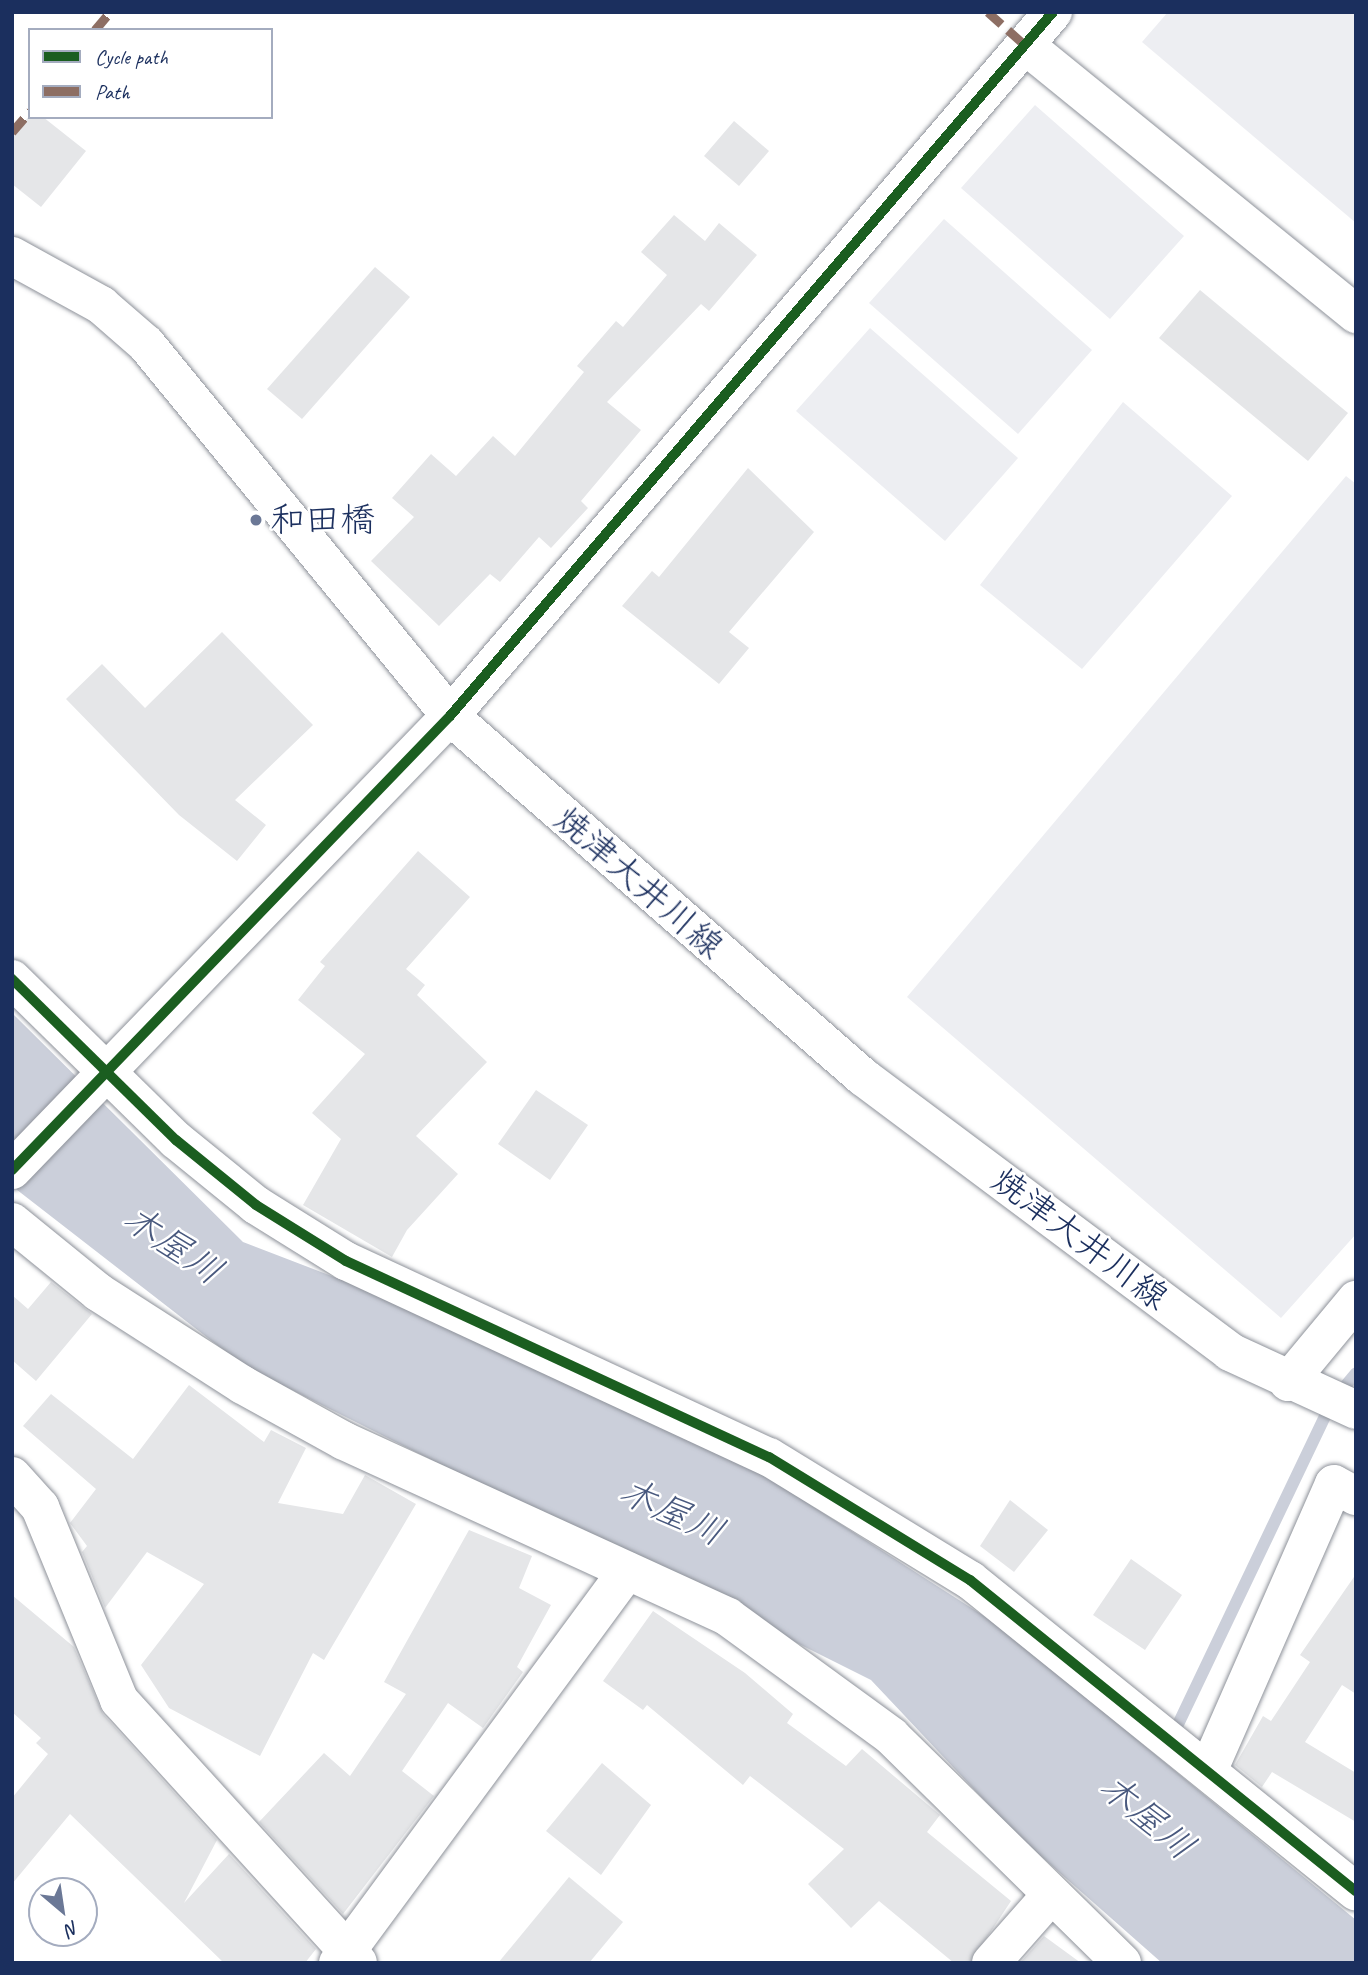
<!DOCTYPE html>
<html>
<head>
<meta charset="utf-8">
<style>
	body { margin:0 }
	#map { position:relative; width:1368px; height:1975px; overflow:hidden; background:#fff; font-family:Caveat,"Klee One",sans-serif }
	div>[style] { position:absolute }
	.green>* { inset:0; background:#edeef2 }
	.water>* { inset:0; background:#cbcfda }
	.stream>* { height:12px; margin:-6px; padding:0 6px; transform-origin:6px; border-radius:6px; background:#cbcfda }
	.building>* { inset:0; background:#e5e6e8 }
	.roads { filter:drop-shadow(0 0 2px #8e929a) drop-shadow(0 0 2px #8e929a) }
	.minor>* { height:38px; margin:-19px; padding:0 19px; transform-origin:19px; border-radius:19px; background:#fff }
	.major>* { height:38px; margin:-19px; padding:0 19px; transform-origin:19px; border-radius:19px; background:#fff }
	.quiet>* { height:9px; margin-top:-4.5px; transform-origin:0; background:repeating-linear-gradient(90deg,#8d6e63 0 18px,transparent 0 27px) }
	.cycleway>* { height:10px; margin:-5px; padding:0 5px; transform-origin:5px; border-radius:5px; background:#1b5e20 }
	.dots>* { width:19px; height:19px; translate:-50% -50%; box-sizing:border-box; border:4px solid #fff; border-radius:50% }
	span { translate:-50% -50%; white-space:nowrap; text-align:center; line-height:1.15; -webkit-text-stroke:5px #fff; paint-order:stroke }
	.poi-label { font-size:35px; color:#1b2f5e }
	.left { translate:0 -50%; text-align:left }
	.street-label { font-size:35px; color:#1b2f5e }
	.water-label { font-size:37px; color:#49597e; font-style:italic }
	.frame { position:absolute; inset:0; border:14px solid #1b2f5e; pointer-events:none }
	.legend { position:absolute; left:28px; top:28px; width:245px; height:91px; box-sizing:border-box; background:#fff; border:2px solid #a4acbf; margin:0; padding:9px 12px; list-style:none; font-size:21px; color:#1b2f5e }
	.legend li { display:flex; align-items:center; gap:14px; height:35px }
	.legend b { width:35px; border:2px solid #a4acbf }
	.north { position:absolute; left:28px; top:1877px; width:70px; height:70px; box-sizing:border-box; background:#fff; border:2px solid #a4acbf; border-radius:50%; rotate:151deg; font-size:19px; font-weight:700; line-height:28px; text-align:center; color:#1b2f5e }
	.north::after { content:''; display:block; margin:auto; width:24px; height:32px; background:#6b7896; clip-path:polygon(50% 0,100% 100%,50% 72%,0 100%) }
</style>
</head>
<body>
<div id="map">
	<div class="green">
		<i style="clip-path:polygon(1168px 12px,1356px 12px,1356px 223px,1142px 42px)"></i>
		<i style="clip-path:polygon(1035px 105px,1184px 236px,1110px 319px,961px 188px)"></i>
		<i style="clip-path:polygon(944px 219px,1092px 350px,1018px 434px,869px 303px)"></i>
		<i style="clip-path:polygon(870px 328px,1018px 458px,945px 541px,796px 411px)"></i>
		<i style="clip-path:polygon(1123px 402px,1232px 496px,1082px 669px,980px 585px)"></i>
		<i style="clip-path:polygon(1346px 476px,1356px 484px,1356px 1234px,1281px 1318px,907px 997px)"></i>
	</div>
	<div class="water">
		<i style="clip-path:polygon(12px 1013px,243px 1242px,636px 1393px,998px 1625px,1356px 1920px,1356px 1963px,1162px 1963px,1018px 1836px,871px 1680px,244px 1366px,12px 1186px)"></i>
	</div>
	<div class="stream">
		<i style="left:1172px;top:1737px;width:370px;rotate:-64.5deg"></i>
		<i style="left:1331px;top:1403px;width:39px;rotate:-50deg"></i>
	</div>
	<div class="building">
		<i style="clip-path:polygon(30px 115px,43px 117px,86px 151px,41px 207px,12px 184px,12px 137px)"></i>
		<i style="clip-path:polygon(734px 121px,769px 151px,739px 186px,704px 156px)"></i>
		<i style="clip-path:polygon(674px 215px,705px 241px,719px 223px,757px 255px,709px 311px,701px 304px,607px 402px,641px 430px,581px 501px,588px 508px,551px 548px,539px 537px,500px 582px,490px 574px,439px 626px,371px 561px,414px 517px,392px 498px,431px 454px,456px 476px,493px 436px,515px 456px,584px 372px,577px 366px,616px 321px,623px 327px,667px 275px,641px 252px)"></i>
		<i style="clip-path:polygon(375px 267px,410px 297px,302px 419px,267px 389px)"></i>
		<i style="clip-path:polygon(1200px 290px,1348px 413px,1308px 461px,1159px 338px)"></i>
		<i style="clip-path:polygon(748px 468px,814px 532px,729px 632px,749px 648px,719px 684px,622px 606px,652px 571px,659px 577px)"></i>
		<i style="clip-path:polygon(222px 632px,313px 725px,235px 800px,266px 825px,237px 861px,179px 815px,66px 699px,102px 664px,145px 708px)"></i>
		<i style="clip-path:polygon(418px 851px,470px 897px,406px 969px,425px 985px,417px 995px,487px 1062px,416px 1136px,458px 1174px,407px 1230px,392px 1257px,303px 1205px,341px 1139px,312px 1113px,365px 1054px,298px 1000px,325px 966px,320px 962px)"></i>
		<i style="clip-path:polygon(536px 1090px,588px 1125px,550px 1180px,498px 1144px)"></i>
		<i style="clip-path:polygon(51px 1282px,92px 1314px,36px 1381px,12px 1360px,12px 1295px,28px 1309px)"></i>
		<i style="clip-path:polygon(189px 1385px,264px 1442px,271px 1430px,306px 1448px,278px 1503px,343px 1514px,365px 1475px,416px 1504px,324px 1660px,313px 1653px,260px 1756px,169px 1708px,141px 1665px,204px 1584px,147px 1552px,105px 1608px,82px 1552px,87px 1546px,70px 1523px,96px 1489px,23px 1426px,51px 1394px,133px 1459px)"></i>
		<i style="clip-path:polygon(1010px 1500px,1048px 1530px,1014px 1572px,980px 1546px)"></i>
		<i style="clip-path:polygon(469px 1530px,532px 1556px,519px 1588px,551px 1605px,517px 1667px,523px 1672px,483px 1728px,448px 1703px,402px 1771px,434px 1796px,343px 1914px,259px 1822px,324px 1753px,350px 1776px,406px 1694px,384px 1682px)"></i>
		<i style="clip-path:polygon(1131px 1559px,1182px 1595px,1145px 1650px,1093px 1615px)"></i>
		<i style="clip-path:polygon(1356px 1574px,1356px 1694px,1342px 1685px,1305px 1742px,1356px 1773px,1356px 1822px,1272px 1772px,1262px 1787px,1235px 1765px,1263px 1716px,1271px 1721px,1310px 1662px,1300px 1655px)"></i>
		<i style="clip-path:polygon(12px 1595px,74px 1647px,103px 1714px,217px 1840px,184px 1903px,229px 1854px,316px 1949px,305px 1963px,224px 1963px,70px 1814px,12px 1884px,12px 1798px,48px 1754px,36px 1743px,41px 1738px,12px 1712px)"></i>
		<i style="clip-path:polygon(653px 1611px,745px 1673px,793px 1714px,787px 1723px,846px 1766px,862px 1749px,940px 1815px,927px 1832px,1011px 1901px,970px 1963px,954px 1963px,879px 1901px,851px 1928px,808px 1884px,844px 1849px,750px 1776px,743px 1785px,647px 1705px,643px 1710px,603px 1681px)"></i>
		<i style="clip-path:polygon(602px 1763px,651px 1805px,601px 1875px,546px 1831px)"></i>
		<i style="clip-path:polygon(569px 1877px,623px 1922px,589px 1963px,498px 1963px)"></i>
		<i style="clip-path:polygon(1044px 1936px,1081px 1963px,1020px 1963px)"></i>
	</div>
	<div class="roads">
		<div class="minor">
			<i style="left:1025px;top:45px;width:427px;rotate:39.1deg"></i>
			<i style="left:12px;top:979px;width:230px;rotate:44.5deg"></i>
			<i style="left:176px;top:1140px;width:103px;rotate:39.1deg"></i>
			<i style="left:256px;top:1205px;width:106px;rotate:31.9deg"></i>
			<i style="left:346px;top:1261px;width:466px;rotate:24.9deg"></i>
			<i style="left:769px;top:1457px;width:236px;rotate:31.5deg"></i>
			<i style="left:970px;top:1580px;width:496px;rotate:38.9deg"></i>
			<i style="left:12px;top:1170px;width:631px;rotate:-46.03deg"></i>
			<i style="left:450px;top:716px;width:927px;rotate:-49.42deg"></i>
			<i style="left:12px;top:1222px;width:111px;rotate:39.1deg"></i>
			<i style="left:98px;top:1292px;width:172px;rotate:32.7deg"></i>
			<i style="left:243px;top:1385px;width:115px;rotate:29deg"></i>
			<i style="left:344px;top:1441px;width:422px;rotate:24.6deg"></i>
			<i style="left:728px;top:1617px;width:202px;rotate:36.1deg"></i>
			<i style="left:891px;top:1736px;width:324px;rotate:44.5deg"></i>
			<i style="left:1288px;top:1382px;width:107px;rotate:-50.3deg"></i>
			<i style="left:12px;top:1476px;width:42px;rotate:47.9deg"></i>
			<i style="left:40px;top:1507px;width:209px;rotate:67.7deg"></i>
			<i style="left:119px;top:1700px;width:355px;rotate:47.7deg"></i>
			<i style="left:1208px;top:1771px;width:313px;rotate:-66.3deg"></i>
			<i style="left:1334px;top:1484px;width:25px;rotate:29deg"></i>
			<i style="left:338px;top:1963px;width:487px;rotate:-53.6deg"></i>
			<i style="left:991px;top:1963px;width:91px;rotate:-48.6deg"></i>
		</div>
		<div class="major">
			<i style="left:12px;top:256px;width:102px;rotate:28.8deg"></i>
			<i style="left:101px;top:305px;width:60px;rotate:40.9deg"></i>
			<i style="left:146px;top:344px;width:480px;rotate:50.7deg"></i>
			<i style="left:450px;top:716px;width:549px;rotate:41.16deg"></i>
			<i style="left:863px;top:1077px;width:459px;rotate:36.8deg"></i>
			<i style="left:1230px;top:1352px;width:139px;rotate:24.7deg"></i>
		</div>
	</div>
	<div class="quiet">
		<i style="left:988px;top:12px;width:50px;rotate:41.7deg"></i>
		<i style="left:95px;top:30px;width:23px;rotate:-50deg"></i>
		<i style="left:12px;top:132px;width:28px;rotate:-49deg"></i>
	</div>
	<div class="cycleway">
		<i style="left:12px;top:979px;width:230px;rotate:44.5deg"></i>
		<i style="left:176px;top:1140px;width:103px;rotate:39.1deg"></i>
		<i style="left:256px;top:1205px;width:106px;rotate:31.9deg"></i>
		<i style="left:346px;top:1261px;width:466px;rotate:24.9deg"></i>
		<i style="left:769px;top:1457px;width:236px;rotate:31.5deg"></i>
		<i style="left:970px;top:1580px;width:496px;rotate:38.9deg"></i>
		<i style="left:12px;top:1170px;width:631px;rotate:-46.03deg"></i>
		<i style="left:450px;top:716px;width:927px;rotate:-49.42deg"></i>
	</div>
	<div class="dots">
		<i style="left:256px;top:520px;background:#6b7896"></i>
	</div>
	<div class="poi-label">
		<span class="left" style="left:270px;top:520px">和田橋</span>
	</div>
	<div class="street-label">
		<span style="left:639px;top:883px;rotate:41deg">焼津大井川線</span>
		<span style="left:1080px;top:1239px;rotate:37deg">焼津大井川線</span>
	</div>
	<div class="water-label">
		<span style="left:173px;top:1245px;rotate:34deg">木屋川</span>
		<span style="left:672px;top:1512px;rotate:25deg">木屋川</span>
		<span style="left:1147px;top:1817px;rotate:40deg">木屋川</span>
	</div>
	<div class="frame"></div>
	<ul class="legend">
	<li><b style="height:9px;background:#1b5e20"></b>Cycle path</li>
	<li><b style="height:9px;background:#8d6e63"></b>Path</li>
	</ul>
	<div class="north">N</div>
</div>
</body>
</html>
